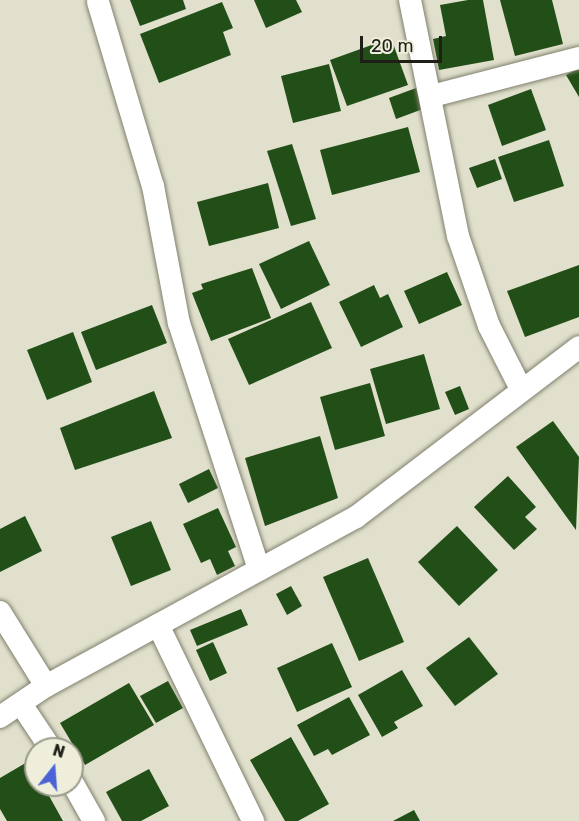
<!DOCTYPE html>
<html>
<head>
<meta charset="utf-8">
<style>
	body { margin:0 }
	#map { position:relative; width:579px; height:821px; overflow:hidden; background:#e0e0cd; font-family:Rubik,sans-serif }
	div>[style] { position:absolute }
	.building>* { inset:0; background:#224e17 }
	.roads { filter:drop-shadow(0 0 2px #80806e) drop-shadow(0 0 2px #80806e) }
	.street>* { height:22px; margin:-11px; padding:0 11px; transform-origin:11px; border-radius:11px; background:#fff }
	span { translate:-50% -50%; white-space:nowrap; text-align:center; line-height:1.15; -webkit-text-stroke:6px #eeeeda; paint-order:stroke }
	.north { position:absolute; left:24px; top:737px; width:60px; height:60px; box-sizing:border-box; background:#eeeeda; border:2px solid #9b9b8c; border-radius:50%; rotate:17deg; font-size:16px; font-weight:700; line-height:24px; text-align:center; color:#1f1f18 }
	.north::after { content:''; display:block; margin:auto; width:21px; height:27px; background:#4c63d8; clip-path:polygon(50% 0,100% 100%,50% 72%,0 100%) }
	.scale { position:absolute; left:360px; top:36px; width:82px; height:27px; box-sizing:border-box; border:3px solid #1f1f18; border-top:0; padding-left:8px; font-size:18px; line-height:21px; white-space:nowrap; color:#1f1f18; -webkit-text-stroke:4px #eeeeda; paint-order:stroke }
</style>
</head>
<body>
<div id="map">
	<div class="building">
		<i style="clip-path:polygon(130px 0,183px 0,186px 9px,140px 26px)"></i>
		<i style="clip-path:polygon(254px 0,296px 0,302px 12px,266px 28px)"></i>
		<i style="clip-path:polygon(468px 0,483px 0,494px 60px,439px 70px,433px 39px,446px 36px,440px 5px)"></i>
		<i style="clip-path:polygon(500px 0,552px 0,563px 44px,515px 56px)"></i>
		<i style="clip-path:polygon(222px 2px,233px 28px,223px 32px,231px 55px,159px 83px,140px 34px)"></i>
		<i style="clip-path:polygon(391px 38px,408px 85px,347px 106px,330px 60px)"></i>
		<i style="clip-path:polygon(329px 64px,341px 111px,293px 123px,281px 76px)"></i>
		<i style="clip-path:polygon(579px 68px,579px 97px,566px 75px)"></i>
		<i style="clip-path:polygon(416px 88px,423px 109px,396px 119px,389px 98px)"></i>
		<i style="clip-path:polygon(531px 89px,546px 130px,502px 146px,488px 105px)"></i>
		<i style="clip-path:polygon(408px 127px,420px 172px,332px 195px,320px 150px)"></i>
		<i style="clip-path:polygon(549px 140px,564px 186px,514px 202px,498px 157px)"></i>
		<i style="clip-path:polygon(292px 144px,316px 219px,291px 226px,267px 151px)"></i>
		<i style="clip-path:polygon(495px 159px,502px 179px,477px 188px,469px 168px)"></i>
		<i style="clip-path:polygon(268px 183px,279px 228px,209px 246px,197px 202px)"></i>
		<i style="clip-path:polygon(309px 241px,330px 285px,281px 309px,259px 264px)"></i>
		<i style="clip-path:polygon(579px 265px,579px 317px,525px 337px,507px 291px)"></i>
		<i style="clip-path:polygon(252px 268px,271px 318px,211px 341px,192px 293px,203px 289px,201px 284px)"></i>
		<i style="clip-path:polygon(447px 272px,462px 305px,419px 324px,404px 291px)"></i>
		<i style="clip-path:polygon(374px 285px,380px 298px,388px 294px,403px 327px,361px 347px,339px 302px)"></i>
		<i style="clip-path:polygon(311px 302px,332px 348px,249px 385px,228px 339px)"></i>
		<i style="clip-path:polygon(152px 305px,167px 343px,96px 370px,81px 332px)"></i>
		<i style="clip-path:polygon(73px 332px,92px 382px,47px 400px,27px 350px)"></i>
		<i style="clip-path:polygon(424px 354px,440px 409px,386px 424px,370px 369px)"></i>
		<i style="clip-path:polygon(370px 383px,385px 436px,335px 450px,320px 397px)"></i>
		<i style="clip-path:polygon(460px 386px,469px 409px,455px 415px,445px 392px)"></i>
		<i style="clip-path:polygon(154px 391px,172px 438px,75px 470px,60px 428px)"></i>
		<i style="clip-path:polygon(553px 421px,579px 457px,576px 530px,516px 447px)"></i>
		<i style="clip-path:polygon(320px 436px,338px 498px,265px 526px,245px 458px)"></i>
		<i style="clip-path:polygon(209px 469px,218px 488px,188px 503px,179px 484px)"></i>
		<i style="clip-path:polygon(508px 476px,536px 507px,525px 517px,537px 529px,514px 550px,474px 507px)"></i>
		<i style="clip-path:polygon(218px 508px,236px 547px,228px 551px,235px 566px,217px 575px,210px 559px,201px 563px,183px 524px)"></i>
		<i style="clip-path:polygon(25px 516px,42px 551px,0 572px,0 529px)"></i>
		<i style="clip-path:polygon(151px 521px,171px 570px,131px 586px,111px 537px)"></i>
		<i style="clip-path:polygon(457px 526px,498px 570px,459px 606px,418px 562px)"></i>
		<i style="clip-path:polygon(368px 558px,404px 642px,359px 661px,323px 577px)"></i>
		<i style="clip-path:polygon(291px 586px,302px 606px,287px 615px,276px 594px)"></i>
		<i style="clip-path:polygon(241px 609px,248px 625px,197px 646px,190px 630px)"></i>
		<i style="clip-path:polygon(469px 637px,498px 674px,455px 706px,426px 668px)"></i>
		<i style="clip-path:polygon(213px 642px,227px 673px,210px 681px,196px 650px)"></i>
		<i style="clip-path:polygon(332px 643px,352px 687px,297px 712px,277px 668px)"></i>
		<i style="clip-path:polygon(402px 670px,423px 706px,394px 722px,398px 728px,382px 737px,358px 695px)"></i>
		<i style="clip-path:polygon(168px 681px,183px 708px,156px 723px,140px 696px)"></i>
		<i style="clip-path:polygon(129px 683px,154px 725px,85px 765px,60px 723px)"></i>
		<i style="clip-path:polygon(349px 697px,370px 735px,332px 755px,328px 749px,314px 756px,297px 725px)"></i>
		<i style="clip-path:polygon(291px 737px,329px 804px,298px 821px,285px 821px,250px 760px)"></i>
		<i style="clip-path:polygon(29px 761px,36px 785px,43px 785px,63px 821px,7px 821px,0 809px,0 778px)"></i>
		<i style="clip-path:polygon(149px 769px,169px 806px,141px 821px,122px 821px,106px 792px)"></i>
		<i style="clip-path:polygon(414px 810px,420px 821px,393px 821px)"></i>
	</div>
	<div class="roads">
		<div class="street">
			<i style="left:410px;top:0;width:241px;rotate:78.5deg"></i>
			<i style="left:458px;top:236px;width:95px;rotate:71deg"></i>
			<i style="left:489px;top:326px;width:71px;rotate:63.1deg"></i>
			<i style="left:98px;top:2px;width:192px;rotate:73.4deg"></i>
			<i style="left:153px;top:186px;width:139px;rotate:79.3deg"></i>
			<i style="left:179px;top:323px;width:259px;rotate:72deg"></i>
			<i style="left:432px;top:96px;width:152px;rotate:-14.5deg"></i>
			<i style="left:0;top:612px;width:87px;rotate:58.1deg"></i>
			<i style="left:158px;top:625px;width:218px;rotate:64.1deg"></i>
			<i style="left:21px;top:704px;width:54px;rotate:56.3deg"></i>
			<i style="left:0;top:717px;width:55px;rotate:-34deg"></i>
			<i style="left:46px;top:686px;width:353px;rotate:-28.6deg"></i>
			<i style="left:356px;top:517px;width:280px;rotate:-37.3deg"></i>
			<i style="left:72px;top:782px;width:45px;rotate:60.6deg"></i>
		</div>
	</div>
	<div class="north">N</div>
	<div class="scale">20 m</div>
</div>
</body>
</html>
